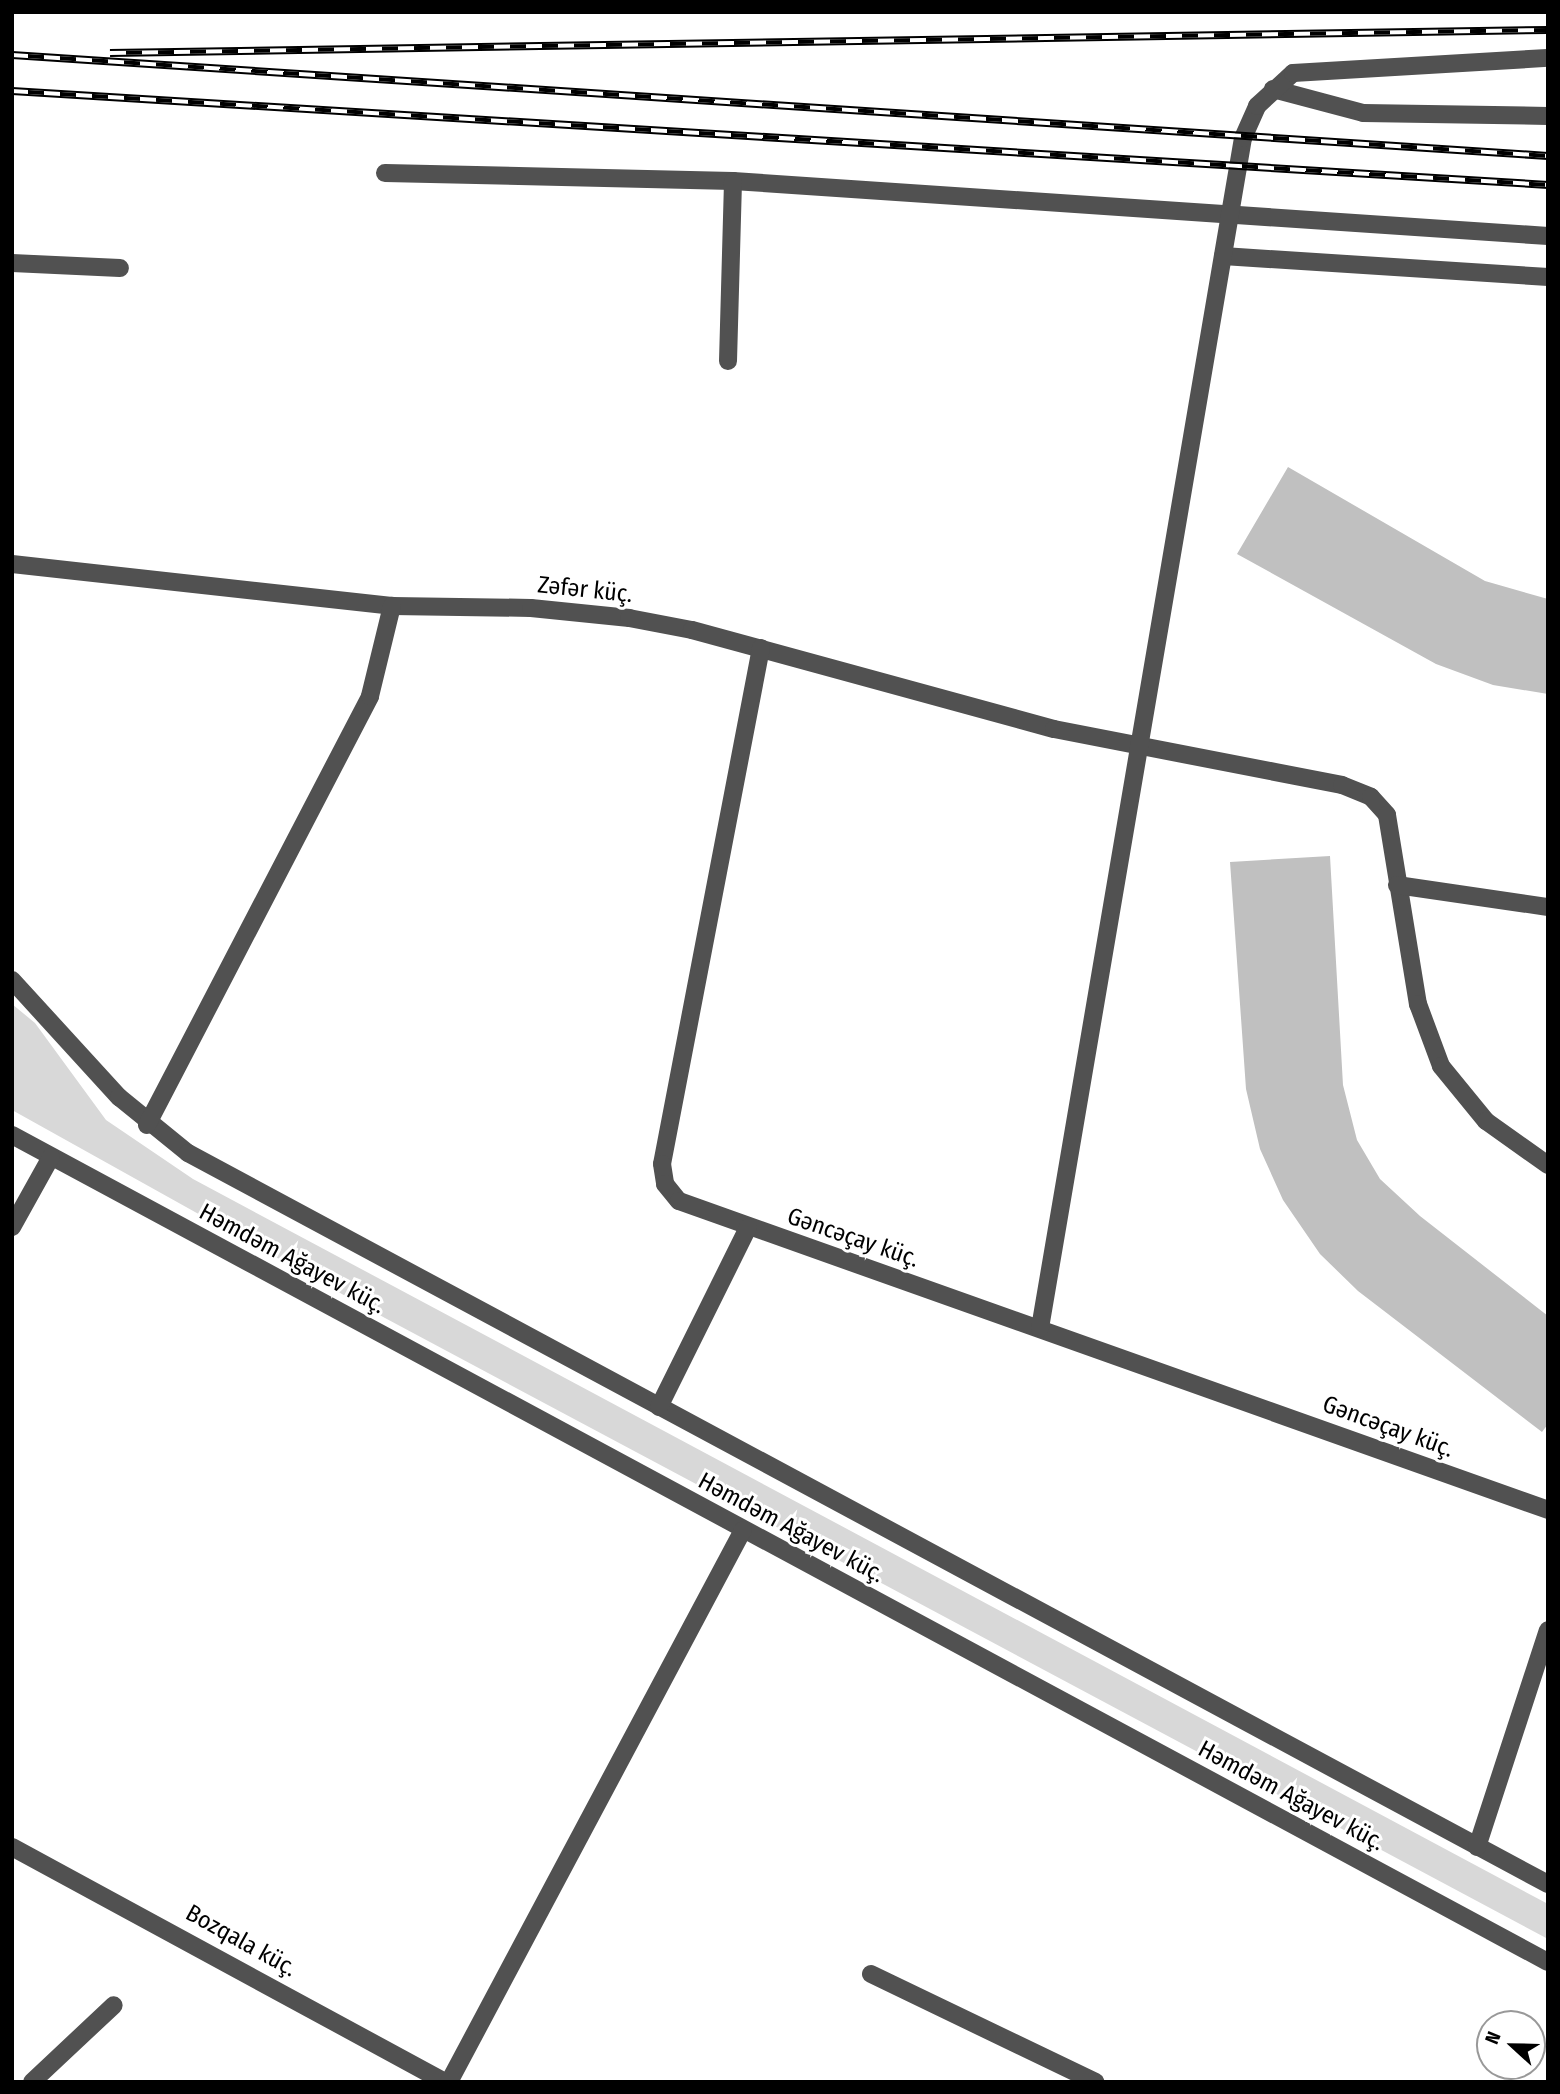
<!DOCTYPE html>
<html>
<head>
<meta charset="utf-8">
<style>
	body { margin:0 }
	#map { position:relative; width:1560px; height:2094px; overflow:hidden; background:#fff; font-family:"Fira Sans Condensed",sans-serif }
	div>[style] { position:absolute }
	.green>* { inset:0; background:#d8d8d8 }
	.building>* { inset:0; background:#c0c0c0 }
	.minor>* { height:18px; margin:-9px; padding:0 9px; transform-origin:9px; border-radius:9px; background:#515151 }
	.rail>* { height:8px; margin-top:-4px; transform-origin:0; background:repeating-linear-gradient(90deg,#fff 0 16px,#000 0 32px); box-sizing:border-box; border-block:2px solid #000 }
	span { translate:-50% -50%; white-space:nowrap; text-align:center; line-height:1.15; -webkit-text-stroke:6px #fff; paint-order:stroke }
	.street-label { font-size:24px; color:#000 }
	.frame { position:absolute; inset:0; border:14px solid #000; pointer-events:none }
	.north { position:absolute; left:1476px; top:2010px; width:70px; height:70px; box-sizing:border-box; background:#fff; border:2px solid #999; border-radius:50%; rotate:292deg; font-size:19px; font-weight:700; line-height:28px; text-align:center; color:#000 }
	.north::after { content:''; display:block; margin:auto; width:24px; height:32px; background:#000; clip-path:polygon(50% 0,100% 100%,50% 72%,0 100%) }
</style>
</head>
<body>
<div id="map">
	<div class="green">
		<i style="clip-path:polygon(12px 1004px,35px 1023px,106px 1120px,193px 1179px,1548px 1904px,1548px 1939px,385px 1318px,12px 1110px)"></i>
	</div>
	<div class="building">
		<i style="clip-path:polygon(1288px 467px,1485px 581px,1548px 599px,1548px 694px,1493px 685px,1436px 664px,1237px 554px)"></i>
		<i style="clip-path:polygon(1330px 856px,1343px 1085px,1357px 1140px,1380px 1179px,1420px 1216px,1548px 1316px,1548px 1424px,1542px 1432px,1358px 1291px,1320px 1254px,1283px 1200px,1260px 1149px,1246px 1089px,1230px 862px)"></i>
	</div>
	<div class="minor">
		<i style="left:1273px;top:89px;width:93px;rotate:14.9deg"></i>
		<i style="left:1363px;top:113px;width:185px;rotate:0.9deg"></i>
		<i style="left:385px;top:173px;width:348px;rotate:1.3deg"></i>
		<i style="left:733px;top:181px;width:817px;rotate:3.86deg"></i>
		<i style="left:1223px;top:256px;width:326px;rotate:3.7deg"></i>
		<i style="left:12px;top:263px;width:108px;rotate:2.7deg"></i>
		<i style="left:728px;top:361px;width:180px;rotate:-88.4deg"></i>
		<i style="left:12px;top:564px;width:382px;rotate:6.3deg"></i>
		<i style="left:392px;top:606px;width:139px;rotate:0.8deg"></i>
		<i style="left:531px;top:608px;width:99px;rotate:5.8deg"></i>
		<i style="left:629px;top:618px;width:64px;rotate:10.8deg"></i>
		<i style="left:692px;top:630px;width:375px;rotate:15.3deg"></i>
		<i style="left:1054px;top:729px;width:293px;rotate:11deg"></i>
		<i style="left:1342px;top:785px;width:31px;rotate:22deg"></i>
		<i style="left:1371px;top:797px;width:24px;rotate:48deg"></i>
		<i style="left:1387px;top:815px;width:192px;rotate:80.7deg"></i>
		<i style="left:1418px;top:1004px;width:66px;rotate:69.6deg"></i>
		<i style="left:1441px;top:1066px;width:71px;rotate:50.7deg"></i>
		<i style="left:1486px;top:1121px;width:76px;rotate:35.4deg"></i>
		<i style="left:761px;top:648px;width:525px;rotate:100.86deg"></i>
		<i style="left:662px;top:1164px;width:20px;rotate:81deg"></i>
		<i style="left:665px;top:1184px;width:22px;rotate:51deg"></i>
		<i style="left:679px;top:1201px;width:922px;rotate:19.57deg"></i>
		<i style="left:1397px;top:885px;width:153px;rotate:8.3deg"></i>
		<i style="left:12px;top:980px;width:159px;rotate:47.6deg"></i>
		<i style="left:119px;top:1097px;width:89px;rotate:39.1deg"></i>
		<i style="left:188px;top:1153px;width:1544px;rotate:28.26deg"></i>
		<i style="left:147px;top:1125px;width:483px;rotate:-62.5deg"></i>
		<i style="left:370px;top:696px;width:93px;rotate:-76.3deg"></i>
		<i style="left:12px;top:1135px;width:1744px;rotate:28.3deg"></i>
		<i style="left:12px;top:1227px;width:80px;rotate:-60.9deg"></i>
		<i style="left:1040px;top:1328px;width:1207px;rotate:-80.32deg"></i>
		<i style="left:1243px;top:138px;width:35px;rotate:-66deg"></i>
		<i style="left:1257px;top:106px;width:49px;rotate:-42.5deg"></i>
		<i style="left:1293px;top:73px;width:255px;rotate:-3.4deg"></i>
		<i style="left:659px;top:1407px;width:200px;rotate:-63.6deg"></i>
		<i style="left:12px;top:1847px;width:493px;rotate:28.5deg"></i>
		<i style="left:1477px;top:1847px;width:228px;rotate:-71.9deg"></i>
		<i style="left:871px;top:1974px;width:249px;rotate:25.7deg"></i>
		<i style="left:32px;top:2082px;width:112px;rotate:-43.2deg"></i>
		<i style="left:449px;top:2082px;width:625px;rotate:-61.96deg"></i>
	</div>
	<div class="rail">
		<i style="left:110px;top:53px;width:1438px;rotate:-0.92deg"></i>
		<i style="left:12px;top:55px;width:1539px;rotate:3.76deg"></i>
		<i style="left:12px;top:91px;width:1539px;rotate:3.5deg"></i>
	</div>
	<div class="street-label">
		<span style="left:585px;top:590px;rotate:6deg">Zəfər küç.</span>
		<span style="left:853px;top:1238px;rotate:19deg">Gəncəçay küç.</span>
		<span style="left:292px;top:1259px;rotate:28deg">Həmdəm Ağayev küç.</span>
		<span style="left:1388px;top:1427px;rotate:20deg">Gəncəçay küç.</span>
		<span style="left:791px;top:1528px;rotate:28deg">Həmdəm Ağayev küç.</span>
		<span style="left:1291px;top:1796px;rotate:28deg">Həmdəm Ağayev küç.</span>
		<span style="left:241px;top:1941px;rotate:29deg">Bozqala küç.</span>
	</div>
	<div class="frame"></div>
	<div class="north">N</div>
</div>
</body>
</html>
